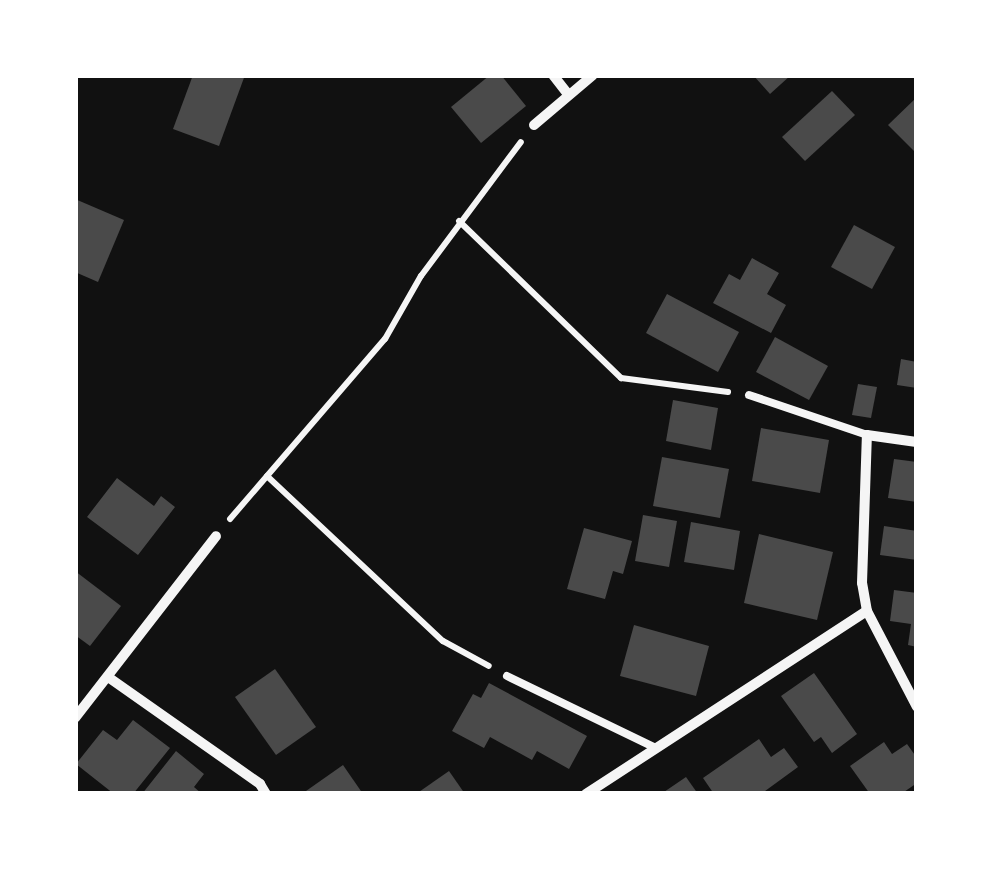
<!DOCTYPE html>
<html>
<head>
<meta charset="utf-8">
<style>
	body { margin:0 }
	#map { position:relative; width:992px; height:869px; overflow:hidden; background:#111; font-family:Lato,sans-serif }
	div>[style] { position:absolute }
	.building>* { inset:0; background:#4a4a4a }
	.path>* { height:6px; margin:-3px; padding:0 3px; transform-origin:3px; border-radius:3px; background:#f5f5f5 }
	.service>* { height:8px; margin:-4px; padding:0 4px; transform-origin:4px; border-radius:4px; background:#f5f5f5 }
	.minor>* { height:10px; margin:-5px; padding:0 5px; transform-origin:5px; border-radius:5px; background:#f5f5f5 }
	span { translate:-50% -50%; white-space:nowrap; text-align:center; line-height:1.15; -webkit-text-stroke:10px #fff; paint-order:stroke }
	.frame { position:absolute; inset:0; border:78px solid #fff; pointer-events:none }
</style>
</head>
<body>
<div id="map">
	<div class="building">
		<i style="clip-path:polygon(193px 75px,245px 75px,219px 146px,173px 129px)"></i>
		<i style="clip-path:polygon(490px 75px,501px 75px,526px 106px,481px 143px,451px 107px)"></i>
		<i style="clip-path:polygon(753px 75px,791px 75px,770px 94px)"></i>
		<i style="clip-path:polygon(832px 91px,855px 115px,805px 161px,782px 137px)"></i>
		<i style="clip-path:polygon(917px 97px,917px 154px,888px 125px)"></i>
		<i style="clip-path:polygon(75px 199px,124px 220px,98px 282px,75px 272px)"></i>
		<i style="clip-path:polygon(854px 225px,895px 247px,872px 289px,831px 267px)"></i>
		<i style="clip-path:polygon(752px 258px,779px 273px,767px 294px,786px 305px,771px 333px,713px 303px,729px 274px,740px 280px)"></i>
		<i style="clip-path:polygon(667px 294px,739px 332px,718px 372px,646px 333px)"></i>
		<i style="clip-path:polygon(775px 337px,828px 366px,809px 400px,756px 372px)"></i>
		<i style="clip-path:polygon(901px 359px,917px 362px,917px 388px,897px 385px)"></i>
		<i style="clip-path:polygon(858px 384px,877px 387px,871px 418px,852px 415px)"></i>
		<i style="clip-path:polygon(673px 400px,718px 408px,711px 450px,666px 441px)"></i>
		<i style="clip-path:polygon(761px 428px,829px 440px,820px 493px,752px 481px)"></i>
		<i style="clip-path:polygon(662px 457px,729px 469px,720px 518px,653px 506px)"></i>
		<i style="clip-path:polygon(894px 459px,917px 462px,917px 502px,888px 498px)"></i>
		<i style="clip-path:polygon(117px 478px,154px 506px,161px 496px,175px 507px,138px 555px,87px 517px)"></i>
		<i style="clip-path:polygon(643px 515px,677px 521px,669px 567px,635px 561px)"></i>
		<i style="clip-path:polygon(691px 522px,740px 531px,734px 570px,684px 562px)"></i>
		<i style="clip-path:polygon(884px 526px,917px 531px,917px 560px,880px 555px)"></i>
		<i style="clip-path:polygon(584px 528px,632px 541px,623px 574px,613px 571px,605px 599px,567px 589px)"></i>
		<i style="clip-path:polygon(759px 534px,833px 552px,817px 620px,744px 603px)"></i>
		<i style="clip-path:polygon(75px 571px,121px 606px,90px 646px,75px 635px)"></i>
		<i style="clip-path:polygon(894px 590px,917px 593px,917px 647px,908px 645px,911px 624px,890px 621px)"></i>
		<i style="clip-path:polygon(634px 625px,709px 646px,696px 696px,620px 676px)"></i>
		<i style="clip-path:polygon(275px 669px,316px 727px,276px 755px,235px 697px)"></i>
		<i style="clip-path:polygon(814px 673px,857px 734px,832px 753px,821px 737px,814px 742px,781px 696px)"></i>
		<i style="clip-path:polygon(489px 683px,587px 736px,569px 769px,537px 751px,532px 760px,490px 737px,484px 748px,452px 731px,473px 694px,481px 698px)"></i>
		<i style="clip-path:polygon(133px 720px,170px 748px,133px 794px,114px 794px,76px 764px,103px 730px,117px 740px)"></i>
		<i style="clip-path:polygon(759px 739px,771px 757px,784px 748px,798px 767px,761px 794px,714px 794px,703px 778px)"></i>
		<i style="clip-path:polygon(884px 742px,892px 754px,907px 744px,917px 758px,917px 783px,901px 794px,870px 794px,850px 766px)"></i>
		<i style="clip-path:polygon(176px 751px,204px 774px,194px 787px,202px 794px,142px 794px)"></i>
		<i style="clip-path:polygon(343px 765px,363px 794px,308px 794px,306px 791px)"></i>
		<i style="clip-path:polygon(449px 771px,465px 794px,416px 794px)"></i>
		<i style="clip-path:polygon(686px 777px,698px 794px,661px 794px)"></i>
	</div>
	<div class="path">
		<i style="left:459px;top:221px;width:226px;rotate:44.1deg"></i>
		<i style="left:621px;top:378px;width:108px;rotate:7.5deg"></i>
		<i style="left:267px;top:476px;width:241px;rotate:43.2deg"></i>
		<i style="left:443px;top:641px;width:52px;rotate:28.5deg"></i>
		<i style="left:230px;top:519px;width:238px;rotate:-49.3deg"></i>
		<i style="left:385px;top:339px;width:73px;rotate:-60.3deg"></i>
		<i style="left:421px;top:276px;width:167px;rotate:-53.3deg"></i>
	</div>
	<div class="service">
		<i style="left:749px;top:395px;width:125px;rotate:18.7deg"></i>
		<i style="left:507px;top:676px;width:165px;rotate:25.8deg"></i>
	</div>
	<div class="minor">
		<i style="left:553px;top:75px;width:23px;rotate:52deg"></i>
		<i style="left:534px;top:125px;width:77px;rotate:-40.3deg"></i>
		<i style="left:867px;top:611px;width:108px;rotate:62.5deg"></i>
		<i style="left:108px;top:677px;width:186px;rotate:35.1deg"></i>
		<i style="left:260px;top:784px;width:12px;rotate:59deg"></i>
		<i style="left:75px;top:718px;width:230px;rotate:-52.2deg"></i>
		<i style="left:586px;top:794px;width:335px;rotate:-33.1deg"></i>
		<i style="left:867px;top:611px;width:28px;rotate:-100deg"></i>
		<i style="left:862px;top:583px;width:148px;rotate:-88.1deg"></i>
		<i style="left:867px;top:435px;width:50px;rotate:8deg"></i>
	</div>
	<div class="frame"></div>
</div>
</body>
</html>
